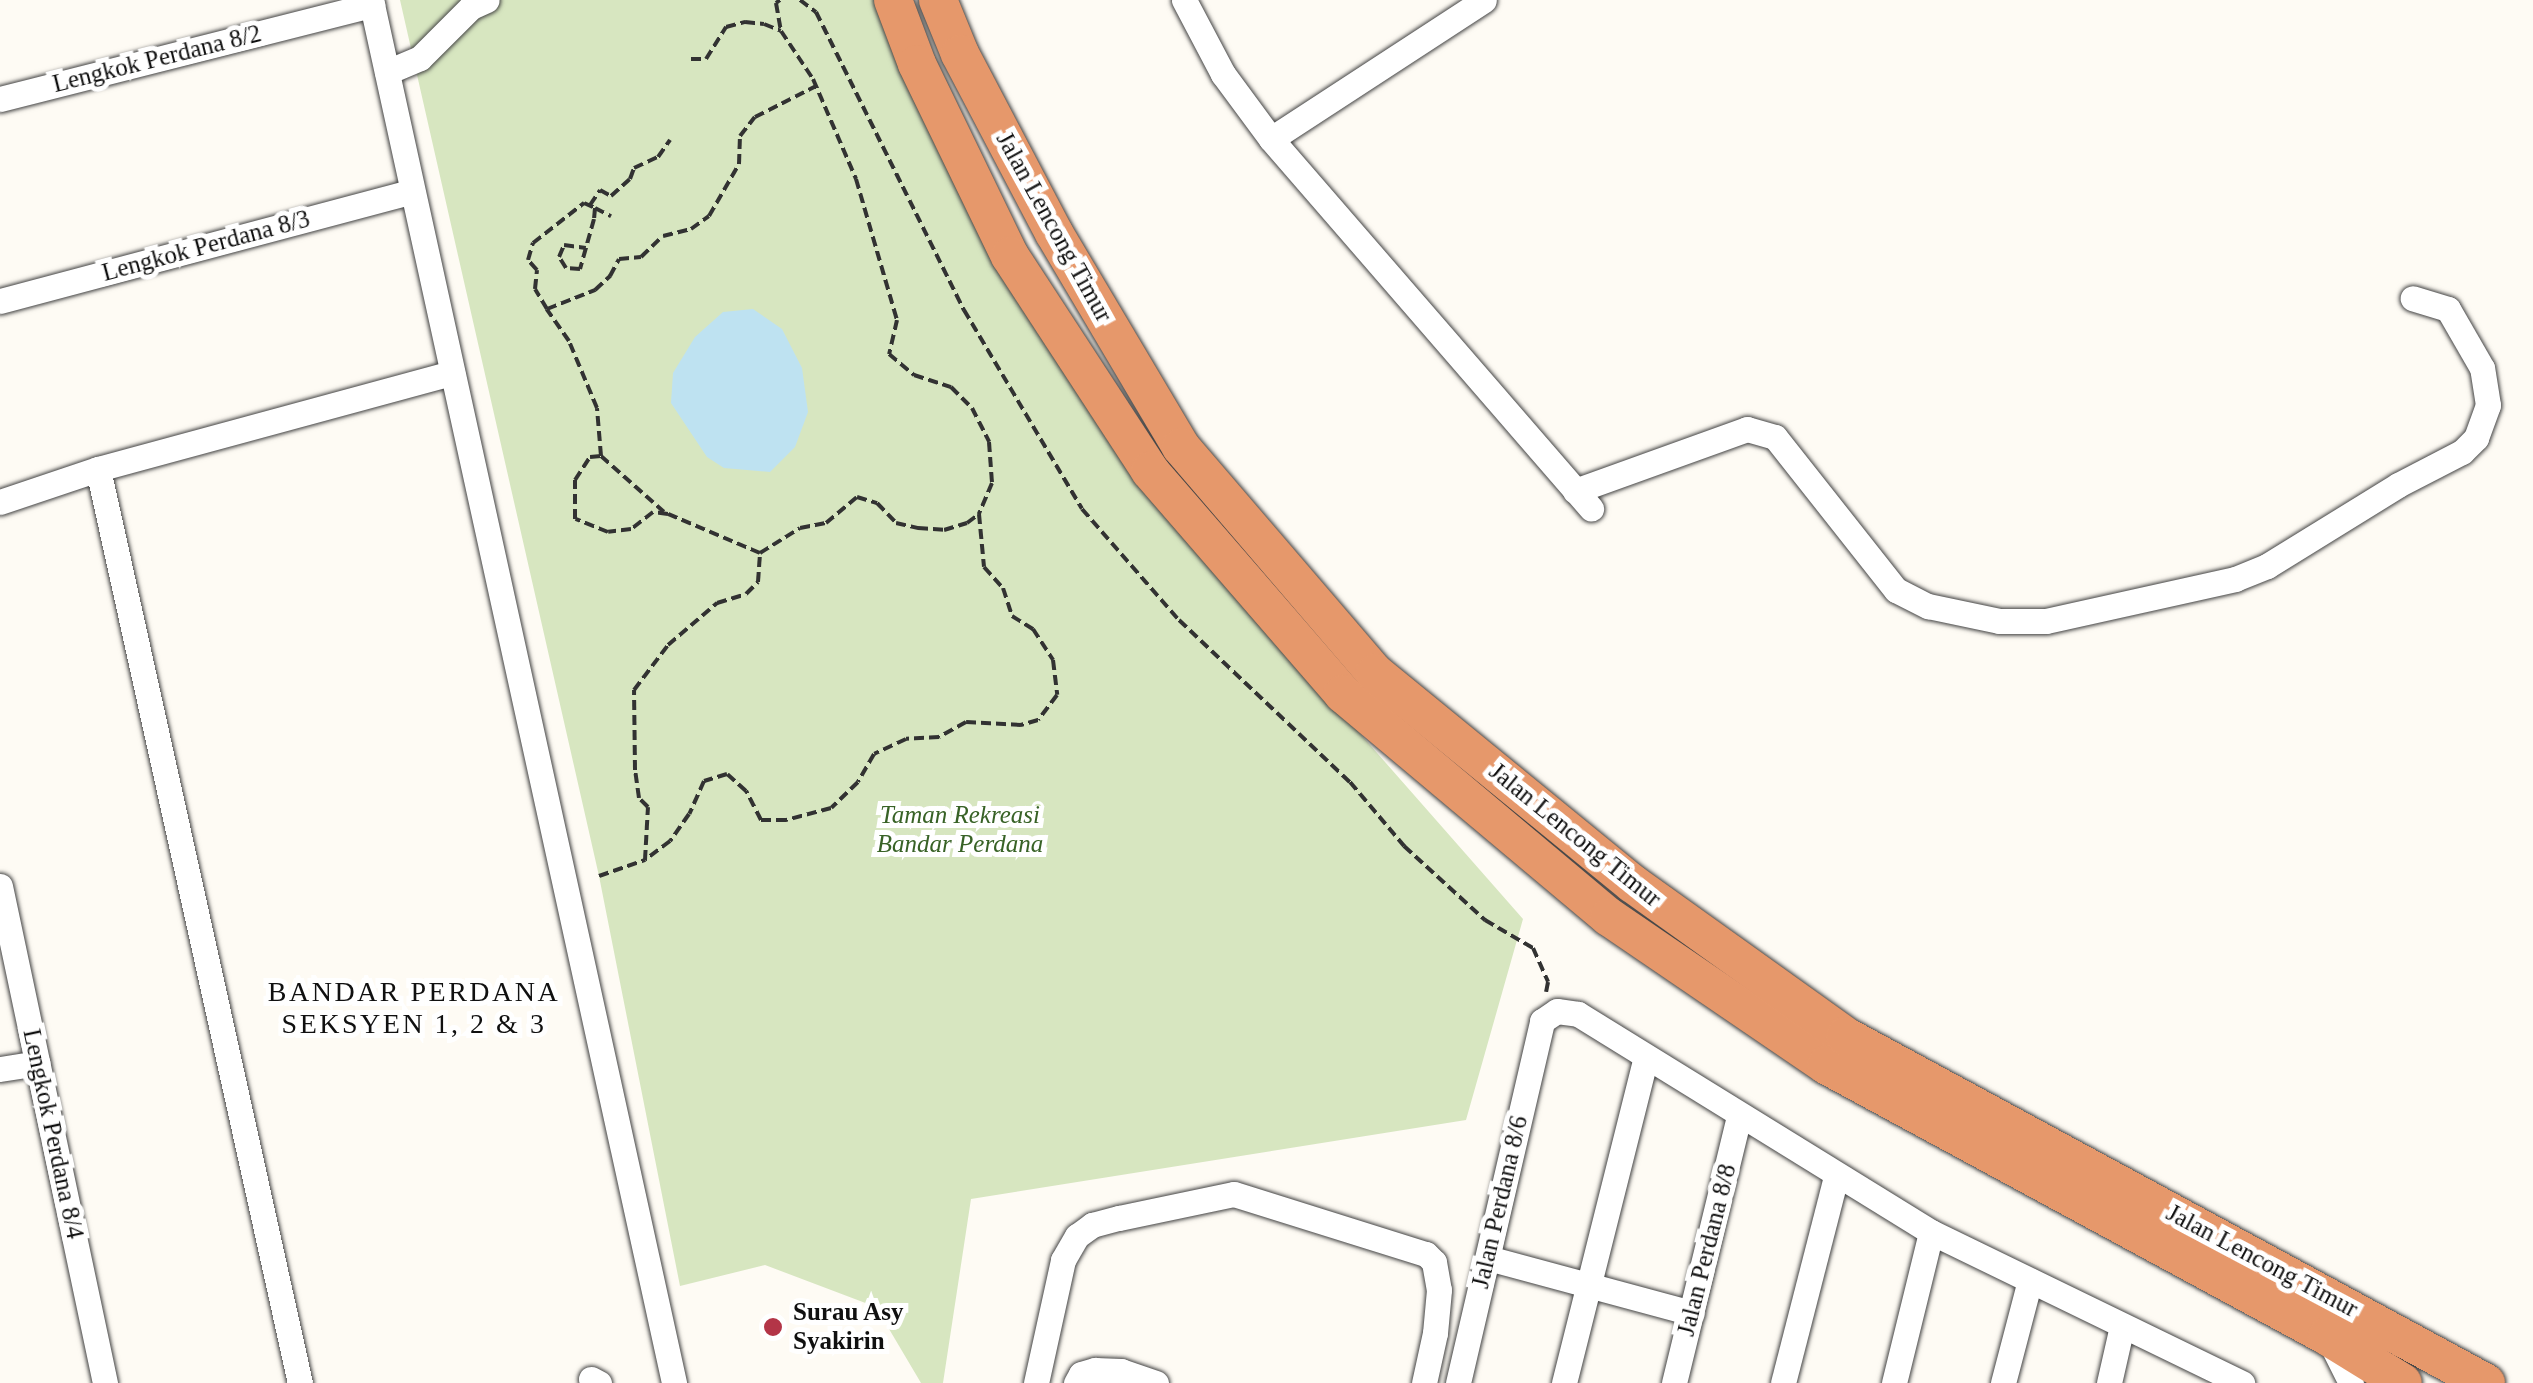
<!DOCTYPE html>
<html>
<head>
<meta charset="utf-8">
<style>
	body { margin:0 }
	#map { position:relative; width:2533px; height:1383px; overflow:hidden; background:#fefbf4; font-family:"Times New Roman",serif }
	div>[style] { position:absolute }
	.green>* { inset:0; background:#d7e6c0 }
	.water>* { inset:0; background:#bee2f1 }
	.path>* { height:4px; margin-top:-2px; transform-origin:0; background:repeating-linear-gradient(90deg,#323232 0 10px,transparent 0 15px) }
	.roads { filter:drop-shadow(0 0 2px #434343) drop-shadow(0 0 2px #434343) }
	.minor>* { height:25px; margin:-12.5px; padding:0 12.5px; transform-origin:12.5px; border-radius:12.5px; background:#fff }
	.highway>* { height:38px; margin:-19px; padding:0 19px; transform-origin:19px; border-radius:19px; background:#e6986b }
	.dots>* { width:28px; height:28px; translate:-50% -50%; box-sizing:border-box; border:5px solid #fff; border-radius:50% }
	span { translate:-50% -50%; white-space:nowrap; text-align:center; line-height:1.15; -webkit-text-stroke:10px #fff; paint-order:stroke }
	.street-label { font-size:25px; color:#101010 }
	.park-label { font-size:25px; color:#386226; font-style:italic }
	.poi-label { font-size:25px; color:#101010; font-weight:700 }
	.left { translate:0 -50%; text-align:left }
	.neighbourhood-label { font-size:28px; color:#101010; letter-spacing:2.5px }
</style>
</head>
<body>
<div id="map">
	<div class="green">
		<i style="clip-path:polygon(400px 0,876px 0,1211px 564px,1523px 919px,1466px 1120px,971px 1199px,943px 1383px,921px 1383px,876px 1307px,765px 1265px,680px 1286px,599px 876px)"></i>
	</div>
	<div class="water">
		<i style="clip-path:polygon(753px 309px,782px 329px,802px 368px,808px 412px,795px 447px,770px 472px,724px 468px,707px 457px,671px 403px,673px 373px,695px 337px,723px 312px)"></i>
	</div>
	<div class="path">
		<i style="left:780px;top:0;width:5px;rotate:143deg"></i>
		<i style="left:776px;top:3px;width:28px;rotate:80deg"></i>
		<i style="left:800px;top:0;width:20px;rotate:37deg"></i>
		<i style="left:816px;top:12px;width:333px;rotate:63.6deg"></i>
		<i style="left:964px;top:310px;width:231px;rotate:59.3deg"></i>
		<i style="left:1082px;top:509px;width:147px;rotate:48.9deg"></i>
		<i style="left:1179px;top:620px;width:236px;rotate:43.5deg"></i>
		<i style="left:1350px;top:782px;width:84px;rotate:49.8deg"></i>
		<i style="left:1404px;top:846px;width:110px;rotate:42.4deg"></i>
		<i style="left:1485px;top:920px;width:56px;rotate:30.3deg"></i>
		<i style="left:1533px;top:948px;width:37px;rotate:66deg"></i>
		<i style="left:1548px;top:982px;width:10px;rotate:101deg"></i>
		<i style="left:691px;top:59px;width:15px"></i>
		<i style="left:706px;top:59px;width:38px;rotate:-58deg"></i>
		<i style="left:726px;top:27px;width:20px;rotate:-15deg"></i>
		<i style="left:745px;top:22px;width:19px;rotate:6deg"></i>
		<i style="left:764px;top:24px;width:18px;rotate:22deg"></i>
		<i style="left:781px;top:31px;width:58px;rotate:56.3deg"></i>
		<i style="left:813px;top:79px;width:109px;rotate:66.7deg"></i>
		<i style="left:856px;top:179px;width:147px;rotate:73.8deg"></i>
		<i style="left:897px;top:320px;width:35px;rotate:103deg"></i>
		<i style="left:889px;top:354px;width:33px;rotate:40deg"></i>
		<i style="left:914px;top:375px;width:39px;rotate:18deg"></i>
		<i style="left:951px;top:387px;width:30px;rotate:45deg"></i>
		<i style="left:972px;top:408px;width:38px;rotate:63deg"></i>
		<i style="left:989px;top:442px;width:41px;rotate:85.8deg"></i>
		<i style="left:992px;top:483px;width:34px;rotate:113deg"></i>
		<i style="left:979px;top:514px;width:53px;rotate:84.6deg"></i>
		<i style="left:984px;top:567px;width:28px;rotate:48deg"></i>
		<i style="left:1003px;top:588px;width:29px;rotate:72deg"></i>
		<i style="left:1012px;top:616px;width:25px;rotate:32deg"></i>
		<i style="left:1033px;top:629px;width:37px;rotate:57deg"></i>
		<i style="left:1053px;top:660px;width:35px;rotate:83deg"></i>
		<i style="left:1057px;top:695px;width:31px;rotate:127deg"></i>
		<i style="left:1038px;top:720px;width:18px;rotate:164deg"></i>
		<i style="left:1021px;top:725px;width:55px;rotate:-176.9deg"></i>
		<i style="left:966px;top:722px;width:31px;rotate:151deg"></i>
		<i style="left:939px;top:737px;width:33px;rotate:177deg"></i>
		<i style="left:906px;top:739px;width:35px;rotate:155deg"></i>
		<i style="left:874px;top:754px;width:32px;rotate:120deg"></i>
		<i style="left:858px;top:782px;width:37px;rotate:136deg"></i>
		<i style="left:831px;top:808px;width:47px;rotate:165.1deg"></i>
		<i style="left:786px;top:820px;width:25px;rotate:180deg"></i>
		<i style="left:761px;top:820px;width:33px;rotate:-117deg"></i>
		<i style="left:746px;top:791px;width:25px;rotate:-138deg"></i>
		<i style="left:727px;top:774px;width:24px;rotate:163deg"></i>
		<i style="left:704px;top:781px;width:36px;rotate:114deg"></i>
		<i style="left:689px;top:814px;width:33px;rotate:125deg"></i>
		<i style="left:670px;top:841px;width:31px;rotate:143deg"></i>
		<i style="left:645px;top:860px;width:53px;rotate:-86.8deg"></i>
		<i style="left:648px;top:807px;width:13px;rotate:-135deg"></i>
		<i style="left:639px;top:798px;width:28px;rotate:-98deg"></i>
		<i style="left:635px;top:770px;width:80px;rotate:-90.7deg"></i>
		<i style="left:634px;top:690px;width:56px;rotate:-52.9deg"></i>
		<i style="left:668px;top:645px;width:65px;rotate:-40.6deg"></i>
		<i style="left:717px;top:603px;width:30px;rotate:-17deg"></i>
		<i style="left:746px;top:594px;width:17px;rotate:-45deg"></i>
		<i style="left:758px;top:582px;width:29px;rotate:-86deg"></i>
		<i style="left:760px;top:553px;width:100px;rotate:-157deg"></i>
		<i style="left:668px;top:514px;width:15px;rotate:-172deg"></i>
		<i style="left:653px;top:512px;width:28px;rotate:142deg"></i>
		<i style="left:631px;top:529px;width:23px;rotate:173deg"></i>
		<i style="left:608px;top:532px;width:35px;rotate:-158deg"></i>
		<i style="left:575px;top:519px;width:39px;rotate:-90deg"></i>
		<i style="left:575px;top:480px;width:27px;rotate:-57deg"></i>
		<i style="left:590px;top:457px;width:11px;rotate:-5deg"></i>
		<i style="left:601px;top:456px;width:48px;rotate:-94.8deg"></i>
		<i style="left:597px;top:408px;width:73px;rotate:-112.7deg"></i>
		<i style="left:569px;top:341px;width:39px;rotate:-125deg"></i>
		<i style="left:547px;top:309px;width:52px;rotate:-21.6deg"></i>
		<i style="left:595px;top:290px;width:21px;rotate:-43deg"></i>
		<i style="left:610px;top:276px;width:19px;rotate:-62deg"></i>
		<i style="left:619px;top:259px;width:22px;rotate:-5deg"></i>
		<i style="left:641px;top:257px;width:30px;rotate:-44deg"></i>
		<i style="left:663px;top:236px;width:29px;rotate:-14deg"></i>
		<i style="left:691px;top:229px;width:22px;rotate:-36deg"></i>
		<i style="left:709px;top:216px;width:60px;rotate:-60deg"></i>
		<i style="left:739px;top:164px;width:28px;rotate:-88deg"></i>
		<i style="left:740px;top:136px;width:24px;rotate:-52deg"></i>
		<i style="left:755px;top:117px;width:68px;rotate:-26.9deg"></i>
		<i style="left:590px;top:205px;width:18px;rotate:-56deg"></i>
		<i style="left:600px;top:190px;width:13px;rotate:29deg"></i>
		<i style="left:611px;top:196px;width:25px;rotate:-42deg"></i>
		<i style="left:630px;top:179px;width:12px;rotate:-70deg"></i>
		<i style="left:634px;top:168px;width:26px;rotate:-25deg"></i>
		<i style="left:658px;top:157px;width:21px;rotate:-55deg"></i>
		<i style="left:595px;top:208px;width:18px;rotate:27deg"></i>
		<i style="left:547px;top:309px;width:23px;rotate:-121deg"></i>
		<i style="left:535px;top:289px;width:19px;rotate:-84deg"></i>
		<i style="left:537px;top:270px;width:13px;rotate:-132deg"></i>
		<i style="left:528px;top:260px;width:18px;rotate:-74deg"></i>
		<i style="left:533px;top:243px;width:65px;rotate:-38.1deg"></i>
		<i style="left:584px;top:203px;width:12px;rotate:24deg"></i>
		<i style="left:595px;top:208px;width:11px;rotate:95deg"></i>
		<i style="left:594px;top:219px;width:52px;rotate:105.6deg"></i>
		<i style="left:580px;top:269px;width:14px;rotate:-176deg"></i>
		<i style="left:566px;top:268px;width:13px;rotate:-122deg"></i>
		<i style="left:559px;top:257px;width:13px;rotate:-67deg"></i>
		<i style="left:564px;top:245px;width:22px;rotate:8deg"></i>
		<i style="left:601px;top:456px;width:84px;rotate:41.6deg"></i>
		<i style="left:760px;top:553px;width:47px;rotate:-32deg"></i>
		<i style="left:800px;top:528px;width:26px;rotate:-11deg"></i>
		<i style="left:826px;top:523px;width:40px;rotate:-40deg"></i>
		<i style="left:857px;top:497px;width:21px;rotate:17deg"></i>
		<i style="left:877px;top:503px;width:28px;rotate:46deg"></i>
		<i style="left:896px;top:523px;width:23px;rotate:13deg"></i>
		<i style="left:918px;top:528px;width:26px;rotate:4deg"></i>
		<i style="left:944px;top:530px;width:24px;rotate:-17deg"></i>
		<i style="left:967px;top:523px;width:15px;rotate:-37deg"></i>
		<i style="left:599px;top:876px;width:49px;rotate:-19.2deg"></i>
	</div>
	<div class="roads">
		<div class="minor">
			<i style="left:371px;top:0;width:1416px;rotate:77.64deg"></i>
			<i style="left:1184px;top:0;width:84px;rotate:62.2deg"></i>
			<i style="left:1223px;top:74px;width:81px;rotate:53.6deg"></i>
			<i style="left:1271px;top:139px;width:489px;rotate:49.1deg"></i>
			<i style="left:387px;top:72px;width:36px;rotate:-23deg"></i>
			<i style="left:420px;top:58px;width:72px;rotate:-45deg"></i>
			<i style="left:471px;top:7px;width:17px;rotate:-24deg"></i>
			<i style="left:0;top:99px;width:384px;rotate:-14.2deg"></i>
			<i style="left:1271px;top:139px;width:254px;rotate:-33.1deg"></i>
			<i style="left:0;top:301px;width:426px;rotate:-14.9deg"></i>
			<i style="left:98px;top:469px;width:936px;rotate:77.54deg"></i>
			<i style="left:1575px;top:491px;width:183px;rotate:-19.8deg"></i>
			<i style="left:1747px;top:429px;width:29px;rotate:16deg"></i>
			<i style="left:1775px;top:437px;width:195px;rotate:51.7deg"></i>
			<i style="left:1896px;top:590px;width:36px;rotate:27deg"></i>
			<i style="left:1928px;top:606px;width:73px;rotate:11.9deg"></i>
			<i style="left:1999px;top:621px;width:47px"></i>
			<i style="left:2046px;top:621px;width:194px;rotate:-12.5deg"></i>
			<i style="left:2235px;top:579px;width:35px;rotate:-22deg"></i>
			<i style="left:2267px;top:566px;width:154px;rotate:-31.7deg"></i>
			<i style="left:2398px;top:485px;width:72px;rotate:-27.3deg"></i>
			<i style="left:2462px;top:452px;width:20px;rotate:-45deg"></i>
			<i style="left:2476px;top:438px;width:35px;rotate:-70deg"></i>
			<i style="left:2488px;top:405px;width:37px;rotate:-99deg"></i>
			<i style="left:2482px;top:368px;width:68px;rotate:-120deg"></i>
			<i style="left:2448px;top:309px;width:37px;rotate:-163deg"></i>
			<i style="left:0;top:502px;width:103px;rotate:-18.6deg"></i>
			<i style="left:98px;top:469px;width:367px;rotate:-15.2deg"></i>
			<i style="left:0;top:886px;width:508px;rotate:78.07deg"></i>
			<i style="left:0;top:1069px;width:38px;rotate:-9deg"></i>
			<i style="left:1488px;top:1258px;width:211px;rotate:15.1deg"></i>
			<i style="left:2331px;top:1343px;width:45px;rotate:63.4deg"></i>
			<i style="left:591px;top:1379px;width:9px;rotate:27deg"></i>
			<i style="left:1036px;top:1383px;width:126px;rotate:-77.6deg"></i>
			<i style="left:1063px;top:1260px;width:28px;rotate:-60deg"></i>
			<i style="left:1077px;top:1236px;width:19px;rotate:-36deg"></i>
			<i style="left:1092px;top:1225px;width:28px;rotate:-15deg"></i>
			<i style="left:1119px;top:1218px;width:117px;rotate:-11.8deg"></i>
			<i style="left:1234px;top:1194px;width:201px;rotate:17.4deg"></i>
			<i style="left:1426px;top:1254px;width:11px;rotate:45deg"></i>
			<i style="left:1434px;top:1262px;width:28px;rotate:80deg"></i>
			<i style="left:1439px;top:1290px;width:43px;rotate:95.3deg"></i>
			<i style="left:1435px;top:1333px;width:51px;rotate:102.4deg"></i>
			<i style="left:1076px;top:1383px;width:10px;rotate:-61deg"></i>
			<i style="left:1081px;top:1374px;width:15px;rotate:-16deg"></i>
			<i style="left:1095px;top:1370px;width:26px;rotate:2deg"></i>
			<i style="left:1121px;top:1371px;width:37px;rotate:19deg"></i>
			<i style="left:1458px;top:1383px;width:372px;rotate:-76.9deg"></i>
			<i style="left:1542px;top:1021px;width:18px;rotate:-34deg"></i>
			<i style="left:1557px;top:1011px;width:21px;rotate:8deg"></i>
			<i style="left:1578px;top:1014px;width:415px;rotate:31.7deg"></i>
			<i style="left:1931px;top:1232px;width:346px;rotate:25.9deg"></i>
			<i style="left:1564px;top:1383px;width:336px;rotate:-75.9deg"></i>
			<i style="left:1674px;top:1383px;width:275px;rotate:-76.3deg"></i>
			<i style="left:1783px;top:1383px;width:214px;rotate:-75.6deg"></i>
			<i style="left:1894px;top:1383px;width:155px;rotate:-76.2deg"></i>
			<i style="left:2003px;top:1383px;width:106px;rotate:-75.3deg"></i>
			<i style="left:2109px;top:1383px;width:58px;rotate:-77.2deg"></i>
		</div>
		<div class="highway">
			<i style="left:893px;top:0;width:68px;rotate:69.4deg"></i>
			<i style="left:917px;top:64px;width:213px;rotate:64.2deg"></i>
			<i style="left:1010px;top:256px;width:257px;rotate:56.9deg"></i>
			<i style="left:1150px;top:471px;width:295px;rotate:49.1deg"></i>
			<i style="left:1343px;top:694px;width:347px;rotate:40deg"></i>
			<i style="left:1609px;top:917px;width:263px;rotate:34.3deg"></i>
			<i style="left:1826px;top:1065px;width:570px;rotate:28.41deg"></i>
			<i style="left:2327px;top:1336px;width:89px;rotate:31.7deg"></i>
			<i style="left:938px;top:0;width:58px;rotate:67.8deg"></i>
			<i style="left:960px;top:54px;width:202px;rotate:62.3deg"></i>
			<i style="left:1054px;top:233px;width:249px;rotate:59.3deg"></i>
			<i style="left:1181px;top:447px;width:298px;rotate:49.4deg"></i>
			<i style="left:1375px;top:673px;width:333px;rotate:39.3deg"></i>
			<i style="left:1633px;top:884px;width:261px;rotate:35.6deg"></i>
			<i style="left:1845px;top:1036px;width:729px;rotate:28.43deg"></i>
		</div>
	</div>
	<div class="dots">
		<i style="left:773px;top:1327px;background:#b33547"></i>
	</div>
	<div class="street-label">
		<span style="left:157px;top:59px;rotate:-14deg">Lengkok Perdana 8/2</span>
		<span style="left:1054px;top:227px;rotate:61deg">Jalan Lencong Timur</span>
		<span style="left:206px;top:246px;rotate:-15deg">Lengkok Perdana 8/3</span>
		<span style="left:1575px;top:835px;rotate:39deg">Jalan Lencong Timur</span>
		<span style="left:53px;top:1134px;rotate:78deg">Lengkok Perdana 8/4</span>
		<span style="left:1500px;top:1202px;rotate:-77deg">Jalan Perdana 8/6</span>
		<span style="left:1707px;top:1250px;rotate:-76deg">Jalan Perdana 8/8</span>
		<span style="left:2262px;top:1261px;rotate:28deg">Jalan Lencong Timur</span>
	</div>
	<div class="park-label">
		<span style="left:960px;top:830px">Taman Rekreasi<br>Bandar Perdana</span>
	</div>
	<div class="poi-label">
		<span class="left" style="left:793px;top:1327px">Surau Asy<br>Syakirin</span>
	</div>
	<div class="neighbourhood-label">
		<span style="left:414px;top:1008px">BANDAR PERDANA<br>SEKSYEN 1, 2 &amp; 3</span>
	</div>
</div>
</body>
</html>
